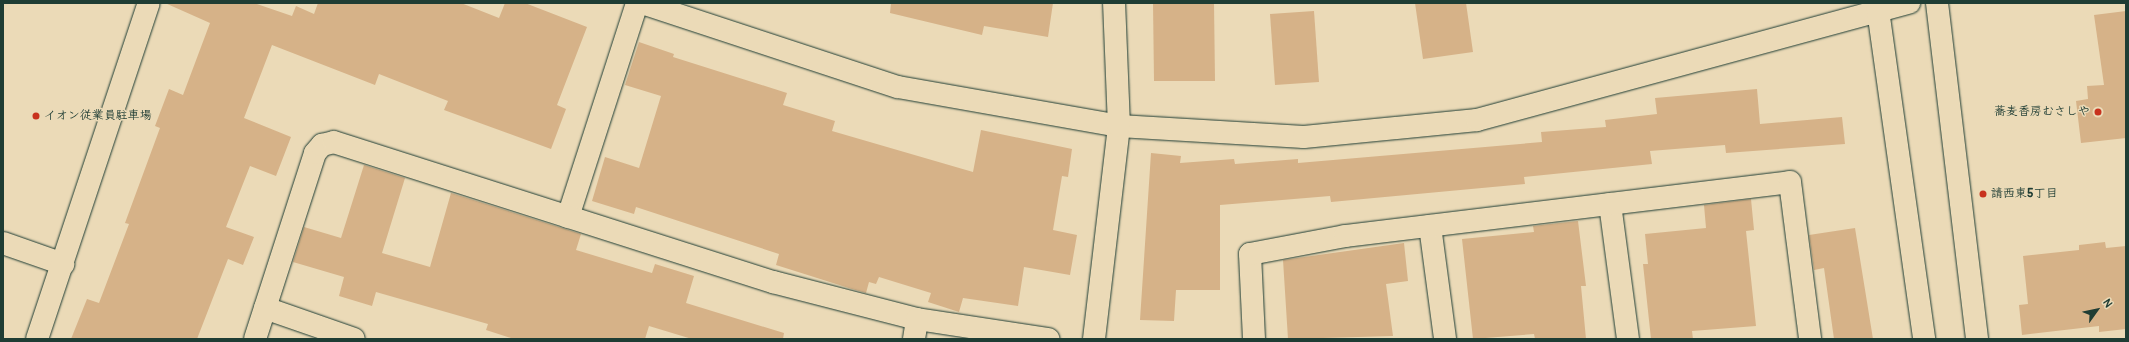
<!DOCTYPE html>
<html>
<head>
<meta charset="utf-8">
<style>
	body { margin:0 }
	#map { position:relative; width:2129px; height:342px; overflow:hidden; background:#ebdab7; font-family:Pangolin,"Klee One",sans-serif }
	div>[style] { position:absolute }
	.building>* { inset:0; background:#d6b288 }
	.roads { filter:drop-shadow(0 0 1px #1f3d34) drop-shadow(0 0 1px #1f3d34) }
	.minor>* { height:22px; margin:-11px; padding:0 11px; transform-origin:11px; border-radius:11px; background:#ebdab7 }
	.dots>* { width:11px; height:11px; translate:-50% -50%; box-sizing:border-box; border:2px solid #ebdab7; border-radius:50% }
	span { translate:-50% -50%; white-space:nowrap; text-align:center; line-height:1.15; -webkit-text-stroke:3px #ebdab7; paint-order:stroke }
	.poi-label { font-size:12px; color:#1f3d34; font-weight:700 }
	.right { translate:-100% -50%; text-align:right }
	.left { translate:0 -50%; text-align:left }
	.frame { position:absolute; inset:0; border:4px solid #1f3d34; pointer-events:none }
	.north { position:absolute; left:2077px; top:290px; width:40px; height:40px; -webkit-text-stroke:3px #ebdab7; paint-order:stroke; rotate:57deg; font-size:11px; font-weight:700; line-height:16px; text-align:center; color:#1f3d34 }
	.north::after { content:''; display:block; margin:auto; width:14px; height:18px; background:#1f3d34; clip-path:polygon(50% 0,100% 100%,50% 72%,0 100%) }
</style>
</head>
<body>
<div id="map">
	<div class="building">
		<i style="clip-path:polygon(165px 3px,254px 3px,292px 16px,296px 6px,314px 14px,318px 3px,461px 3px,499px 18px,505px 3px,525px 3px,587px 27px,557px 105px,566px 109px,551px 149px,444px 110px,448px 101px,379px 74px,375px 85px,272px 45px,244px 118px,291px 137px,276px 176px,250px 166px,226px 227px,254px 237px,243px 265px,228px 259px,197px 339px,71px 339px,87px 299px,99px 303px,129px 224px,125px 223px,160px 128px,155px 126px,169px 89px,183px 95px,210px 23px)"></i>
		<i style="clip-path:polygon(891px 3px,1053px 3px,1048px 37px,984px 26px,982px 35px,890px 13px)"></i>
		<i style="clip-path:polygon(1153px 3px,1214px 3px,1215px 81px,1154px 81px)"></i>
		<i style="clip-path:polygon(1415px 3px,1466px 3px,1473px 52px,1423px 59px)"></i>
		<i style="clip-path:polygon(1314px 11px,1319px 82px,1275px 85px,1270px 14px)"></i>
		<i style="clip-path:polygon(2126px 11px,2126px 138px,2081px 143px,2076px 101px,2088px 99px,2087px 86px,2104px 85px,2094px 15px)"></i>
		<i style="clip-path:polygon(639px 42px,674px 54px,673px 57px,787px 93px,783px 105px,835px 121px,832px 131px,973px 172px,981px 130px,1072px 149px,1068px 177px,1062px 176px,1053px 230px,1077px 235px,1070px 275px,1024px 267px,1018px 306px,963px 298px,959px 312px,928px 302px,931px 293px,879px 277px,876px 284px,869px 282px,866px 293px,852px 289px,776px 265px,779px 254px,636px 207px,634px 214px,592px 201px,605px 157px,639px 168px,661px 96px,625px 85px)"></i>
		<i style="clip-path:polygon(1757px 89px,1760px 124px,1842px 117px,1845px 144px,1726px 153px,1725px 145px,1650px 151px,1652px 164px,1524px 177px,1525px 184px,1331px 202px,1330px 196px,1220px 205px,1220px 290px,1176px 290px,1174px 321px,1140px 320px,1151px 153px,1181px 156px,1180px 163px,1234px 159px,1235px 164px,1298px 159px,1298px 163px,1542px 142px,1541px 132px,1606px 127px,1605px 120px,1657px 114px,1655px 98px)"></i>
		<i style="clip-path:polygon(364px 165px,405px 178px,382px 253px,430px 267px,451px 193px,581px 234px,576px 250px,652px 273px,655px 264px,694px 276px,686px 303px,784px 333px,783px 339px,692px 339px,649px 326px,645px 339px,514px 339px,486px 330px,488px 324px,376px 292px,372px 306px,339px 296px,344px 277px,293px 262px,304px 227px,341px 238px)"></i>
		<i style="clip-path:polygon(1751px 199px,1754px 230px,1746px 231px,1756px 326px,1692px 331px,1693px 339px,1651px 339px,1643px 264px,1648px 264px,1645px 234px,1706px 228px,1704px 205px)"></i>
		<i style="clip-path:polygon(1578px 221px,1586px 286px,1581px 286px,1586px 339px,1535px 339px,1534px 334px,1473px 339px,1462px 239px,1534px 232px,1533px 226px)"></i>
		<i style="clip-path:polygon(1855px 228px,1873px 339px,1834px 339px,1824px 268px,1814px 270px,1809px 235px)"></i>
		<i style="clip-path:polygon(2105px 242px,2106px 248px,2126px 246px,2126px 329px,2099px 332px,2099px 326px,2022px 335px,2019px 305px,2028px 304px,2023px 256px,2079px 250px,2079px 245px)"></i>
		<i style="clip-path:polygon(1404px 243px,1408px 281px,1386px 284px,1393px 336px,1288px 339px,1283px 260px)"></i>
	</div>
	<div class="roads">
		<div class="minor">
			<i style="left:642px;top:3px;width:269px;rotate:18.2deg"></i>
			<i style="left:898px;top:87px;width:224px;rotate:10deg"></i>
			<i style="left:1119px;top:126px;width:185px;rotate:3.4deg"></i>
			<i style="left:1304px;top:137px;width:174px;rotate:-5.6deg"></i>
			<i style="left:1477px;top:120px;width:448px;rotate:-15.2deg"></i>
			<i style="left:1877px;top:3px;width:339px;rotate:82deg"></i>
			<i style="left:1937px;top:3px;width:338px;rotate:83.2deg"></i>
			<i style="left:1610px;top:204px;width:136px;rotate:82.4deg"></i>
			<i style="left:568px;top:217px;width:225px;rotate:-72.1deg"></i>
			<i style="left:1430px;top:226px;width:114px;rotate:82.4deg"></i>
			<i style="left:3px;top:243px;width:64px;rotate:19.3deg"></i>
			<i style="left:265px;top:308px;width:94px;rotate:19.2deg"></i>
			<i style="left:37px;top:339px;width:354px;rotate:-71.6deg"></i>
			<i style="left:255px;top:339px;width:195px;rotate:-72.1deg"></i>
			<i style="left:315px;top:153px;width:11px;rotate:-49deg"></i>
			<i style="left:322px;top:145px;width:12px;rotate:-14deg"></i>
			<i style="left:334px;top:142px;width:461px;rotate:17.7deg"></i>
			<i style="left:773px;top:282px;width:149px;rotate:14.4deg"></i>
			<i style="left:917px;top:319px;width:133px;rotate:8.7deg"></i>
			<i style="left:914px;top:339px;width:20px;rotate:-81deg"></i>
			<i style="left:1094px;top:339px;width:214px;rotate:-83.3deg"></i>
			<i style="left:1119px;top:126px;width:123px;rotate:-92.3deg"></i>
			<i style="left:1254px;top:339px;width:85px;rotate:-92.7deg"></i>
			<i style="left:1250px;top:254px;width:97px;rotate:-10.7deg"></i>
			<i style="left:1345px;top:236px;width:448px;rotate:-6.9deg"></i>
			<i style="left:1790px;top:182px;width:158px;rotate:82.7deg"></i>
		</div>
	</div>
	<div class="dots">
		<i style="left:2098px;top:112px;background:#c8321e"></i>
		<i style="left:36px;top:116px;background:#c8321e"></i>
		<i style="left:1983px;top:194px;background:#c8321e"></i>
	</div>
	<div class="poi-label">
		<span class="right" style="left:2090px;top:112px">蕎麦香房むさしや</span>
		<span class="left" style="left:44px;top:116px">イオン従業員駐車場</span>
		<span class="left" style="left:1991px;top:194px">請西東5丁目</span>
	</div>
	<div class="frame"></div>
	<div class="north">N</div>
</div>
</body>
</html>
